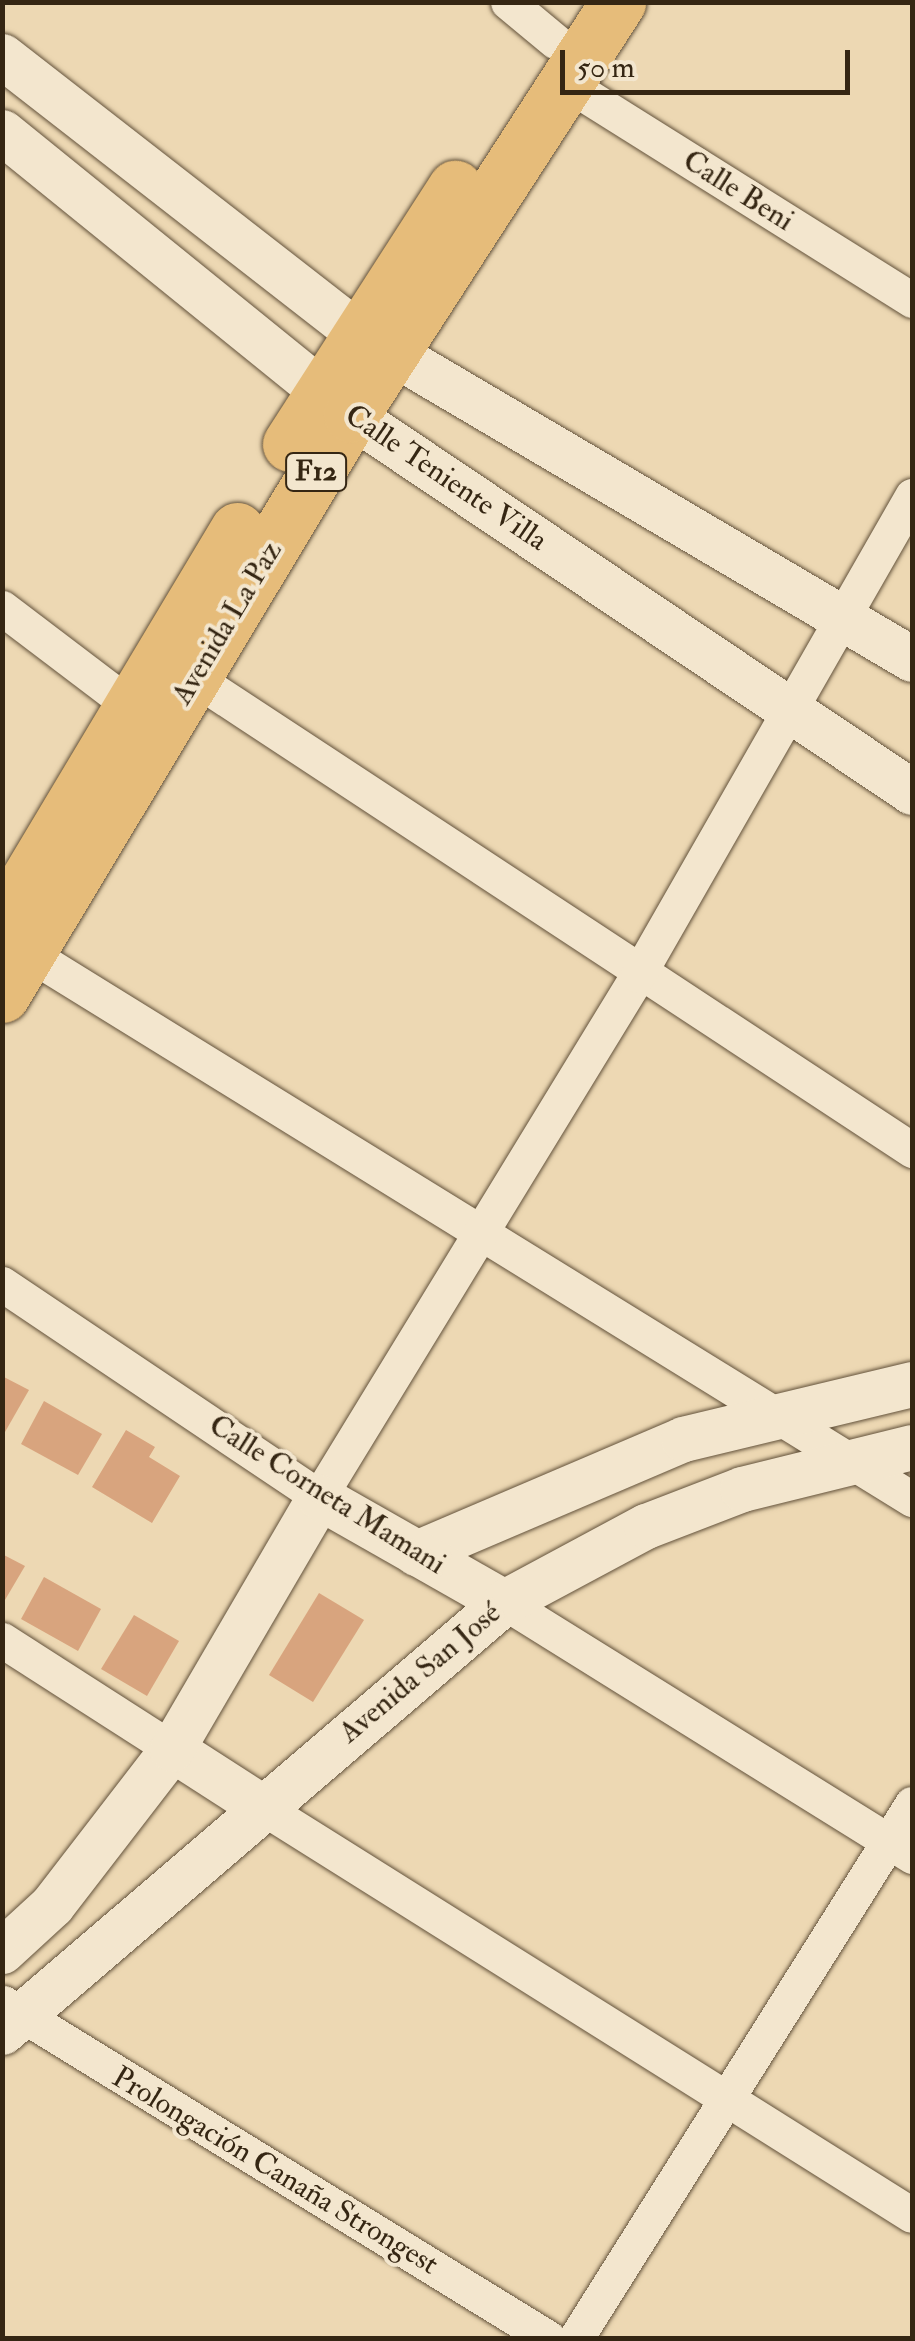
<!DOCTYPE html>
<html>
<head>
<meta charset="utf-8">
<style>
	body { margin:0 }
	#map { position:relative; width:915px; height:2341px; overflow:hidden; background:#edd8b3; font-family:"IM FELL Double Pica",serif }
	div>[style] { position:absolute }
	.building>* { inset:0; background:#d8a47e }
	.roads { filter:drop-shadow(0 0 2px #63523b) drop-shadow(0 0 2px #63523b) }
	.minor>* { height:35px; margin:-17.5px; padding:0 17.5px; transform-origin:17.5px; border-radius:17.5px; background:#f3e6ce }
	.tertiary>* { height:45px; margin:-22.5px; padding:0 22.5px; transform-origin:22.5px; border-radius:22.5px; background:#f3e6ce }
	.primary>* { height:55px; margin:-27.5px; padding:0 27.5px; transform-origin:27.5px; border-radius:27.5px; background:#e6bc7a }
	span { translate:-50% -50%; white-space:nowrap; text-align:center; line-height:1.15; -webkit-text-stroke:8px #f3e6ce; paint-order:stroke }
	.shield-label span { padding:2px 8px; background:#f3e6ce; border:2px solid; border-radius:8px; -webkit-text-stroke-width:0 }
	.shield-label { font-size:28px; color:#352613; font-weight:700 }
	.street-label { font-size:30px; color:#352613 }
	.frame { position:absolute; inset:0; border:5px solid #352613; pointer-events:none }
	.scale { position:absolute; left:560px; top:50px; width:290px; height:45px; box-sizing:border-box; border:5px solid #352613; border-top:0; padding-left:12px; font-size:30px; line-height:35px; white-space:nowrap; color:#352613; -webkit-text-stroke:8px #f3e6ce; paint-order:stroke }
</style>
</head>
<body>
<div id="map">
	<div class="building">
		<i style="clip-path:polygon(2px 1376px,29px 1390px,5px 1432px,2px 1431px)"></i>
		<i style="clip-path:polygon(44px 1401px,102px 1434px,78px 1475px,21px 1444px)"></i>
		<i style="clip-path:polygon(126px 1430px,155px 1447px,149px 1457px,180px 1476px,152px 1523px,92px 1487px)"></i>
		<i style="clip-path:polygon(2px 1554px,25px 1566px,2px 1605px)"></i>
		<i style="clip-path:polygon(44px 1577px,101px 1609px,78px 1651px,21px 1619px)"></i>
		<i style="clip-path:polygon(319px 1593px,364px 1620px,313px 1702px,269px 1675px)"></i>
		<i style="clip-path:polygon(134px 1615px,179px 1641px,147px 1696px,101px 1669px)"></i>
	</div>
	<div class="roads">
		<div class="minor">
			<i style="left:508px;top:2px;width:61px;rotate:39.7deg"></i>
			<i style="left:563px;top:81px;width:412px;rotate:32.1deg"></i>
			<i style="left:2px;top:608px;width:182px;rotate:37.2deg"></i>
			<i style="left:193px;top:677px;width:861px;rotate:33.34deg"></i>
			<i style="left:12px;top:943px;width:1058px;rotate:31.71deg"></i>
			<i style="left:2px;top:1284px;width:382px;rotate:33.9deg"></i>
			<i style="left:319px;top:1497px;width:612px;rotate:-58.57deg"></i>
			<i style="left:638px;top:975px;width:552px;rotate:-60.23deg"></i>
			<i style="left:504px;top:1602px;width:481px;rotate:31.9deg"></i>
			<i style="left:2px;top:1640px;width:202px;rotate:32.7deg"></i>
			<i style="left:262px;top:1807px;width:767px;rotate:32.12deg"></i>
			<i style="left:3px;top:2003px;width:640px;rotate:31.58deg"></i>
			<i style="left:576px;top:2338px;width:631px;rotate:-57.82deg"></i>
		</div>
		<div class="tertiary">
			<i style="left:2px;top:56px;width:450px;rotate:37.9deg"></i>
			<i style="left:357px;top:332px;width:644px;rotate:30.51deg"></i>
			<i style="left:2px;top:132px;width:449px;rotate:39deg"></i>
			<i style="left:351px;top:415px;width:676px;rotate:33.9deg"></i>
			<i style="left:416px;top:1553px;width:290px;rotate:-23.1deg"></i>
			<i style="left:683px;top:1439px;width:236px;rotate:-13.5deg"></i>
			<i style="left:172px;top:1749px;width:107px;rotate:32.8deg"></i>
			<i style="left:2px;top:1951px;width:68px;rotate:-42.6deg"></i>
			<i style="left:52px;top:1905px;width:197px;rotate:-52.4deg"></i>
			<i style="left:172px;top:1749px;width:292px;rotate:-59.7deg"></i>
			<i style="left:319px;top:1497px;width:213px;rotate:29.6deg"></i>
			<i style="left:2px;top:2032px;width:661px;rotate:-40.58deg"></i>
			<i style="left:504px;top:1602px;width:161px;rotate:-28.2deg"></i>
			<i style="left:646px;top:1526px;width:103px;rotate:-21.1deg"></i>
			<i style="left:742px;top:1489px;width:175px;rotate:-13.9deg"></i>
		</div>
		<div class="primary">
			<i style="left:290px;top:444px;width:305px;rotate:-57.2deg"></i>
			<i style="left:2px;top:923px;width:458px;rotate:-59.1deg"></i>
			<i style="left:2px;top:995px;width:677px;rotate:-58.96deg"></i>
			<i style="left:351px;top:415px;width:492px;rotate:-57.1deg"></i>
		</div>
	</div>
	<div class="shield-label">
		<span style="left:316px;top:472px">F12</span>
	</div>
	<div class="street-label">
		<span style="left:738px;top:191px;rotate:32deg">Calle Beni</span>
		<span style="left:446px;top:478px;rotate:34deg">Calle Teniente Villa</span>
		<span style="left:227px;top:623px;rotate:-59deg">Avenida La Paz</span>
		<span style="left:327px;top:1495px;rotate:32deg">Calle Corneta Mamani</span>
		<span style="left:420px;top:1673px;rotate:-40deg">Avenida San José</span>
		<span style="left:275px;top:2171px;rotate:31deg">Prolongación Canaña Strongest</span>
	</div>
	<div class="frame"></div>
	<div class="scale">50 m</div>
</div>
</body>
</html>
